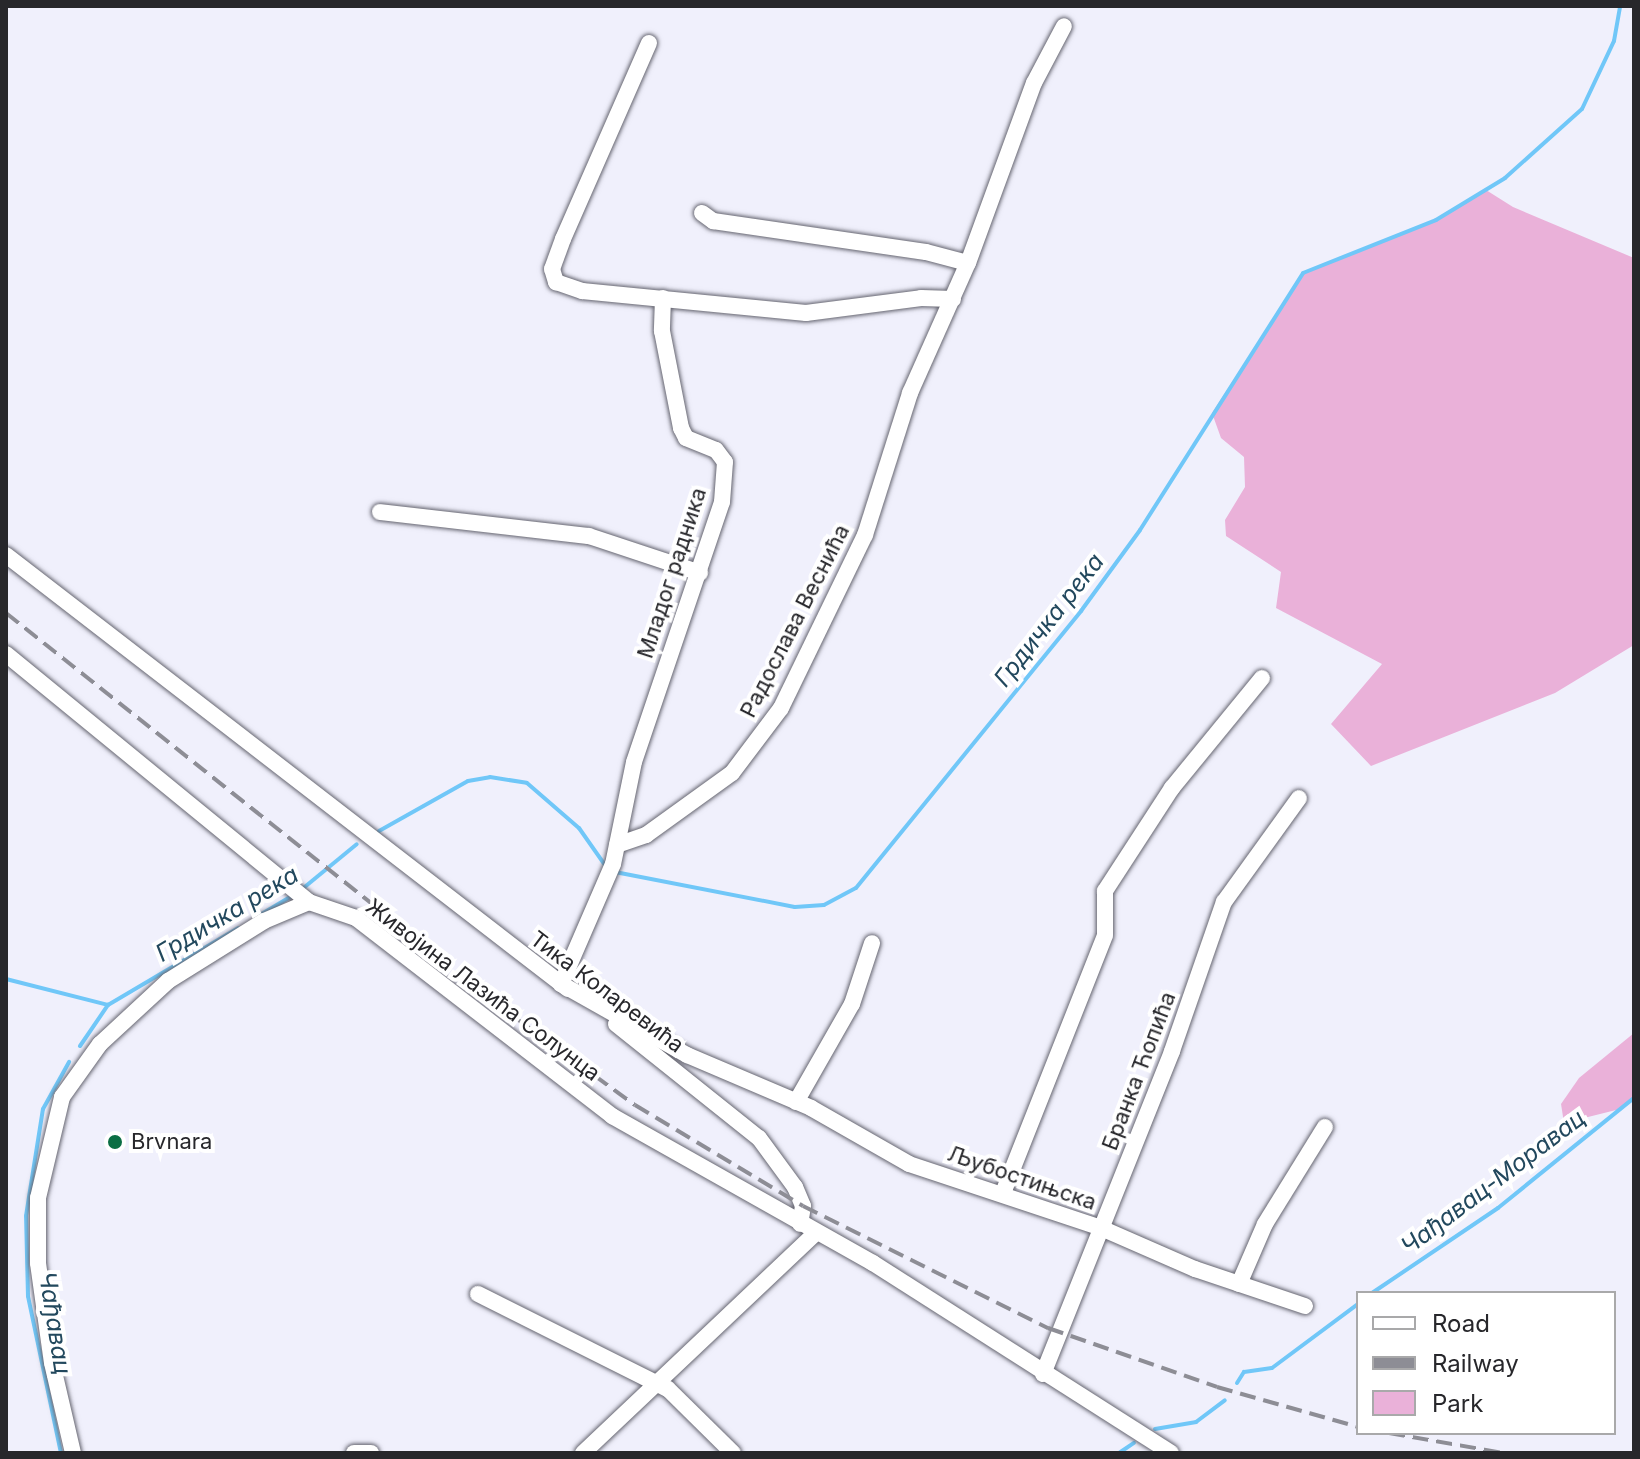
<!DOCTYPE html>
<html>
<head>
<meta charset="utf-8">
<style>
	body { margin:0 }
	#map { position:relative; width:1640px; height:1459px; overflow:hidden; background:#f0f0fc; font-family:Inter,sans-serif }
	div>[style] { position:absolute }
	.green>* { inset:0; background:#eab1d9 }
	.stream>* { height:4px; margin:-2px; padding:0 2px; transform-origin:2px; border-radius:2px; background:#70c7f8 }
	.roads { filter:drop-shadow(0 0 2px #656570) drop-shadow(0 0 2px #656570) }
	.street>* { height:16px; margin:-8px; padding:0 8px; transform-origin:8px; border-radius:8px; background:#fff }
	.rail>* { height:4px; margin-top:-2px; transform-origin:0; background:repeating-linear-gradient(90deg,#8d8d95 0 16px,transparent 0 24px) }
	.dots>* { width:22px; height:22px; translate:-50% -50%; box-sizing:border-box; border:4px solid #fff; border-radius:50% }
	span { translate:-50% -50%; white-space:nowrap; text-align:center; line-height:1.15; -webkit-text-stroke:8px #fff; paint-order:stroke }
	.street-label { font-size:22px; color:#27272b }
	.poi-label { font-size:22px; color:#27272b }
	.left { translate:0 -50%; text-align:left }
	.water-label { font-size:24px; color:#22485d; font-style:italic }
	.frame { position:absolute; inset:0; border:8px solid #27272b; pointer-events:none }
	.legend { position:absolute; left:1356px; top:1291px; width:260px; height:144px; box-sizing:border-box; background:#fff; border:2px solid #a9a9aa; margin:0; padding:10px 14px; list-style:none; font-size:24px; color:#27272b }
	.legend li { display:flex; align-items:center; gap:16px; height:40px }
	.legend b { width:40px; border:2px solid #a9a9aa }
</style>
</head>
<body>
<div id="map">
	<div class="green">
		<i style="clip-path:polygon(1486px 190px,1513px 207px,1634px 258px,1634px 645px,1555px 693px,1371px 766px,1331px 724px,1382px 664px,1276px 608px,1281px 572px,1226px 536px,1225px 520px,1245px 487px,1244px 457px,1221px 438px,1212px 413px,1303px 273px,1436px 220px)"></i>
		<i style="clip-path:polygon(1634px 1033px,1634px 1098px,1620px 1109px,1564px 1123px,1561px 1104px,1579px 1078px)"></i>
	</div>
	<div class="stream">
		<i style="left:379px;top:831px;width:102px;rotate:-29.3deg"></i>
		<i style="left:468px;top:781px;width:22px;rotate:-10deg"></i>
		<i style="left:490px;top:777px;width:37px;rotate:9deg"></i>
		<i style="left:527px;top:783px;width:69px;rotate:40.9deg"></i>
		<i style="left:579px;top:828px;width:49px;rotate:55deg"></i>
		<i style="left:615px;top:872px;width:183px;rotate:11deg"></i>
		<i style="left:795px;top:907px;width:29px;rotate:-4deg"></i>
		<i style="left:824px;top:905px;width:36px;rotate:-28deg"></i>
		<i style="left:856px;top:888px;width:357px;rotate:-50.9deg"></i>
		<i style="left:1081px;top:611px;width:100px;rotate:-53.9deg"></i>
		<i style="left:1140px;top:530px;width:304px;rotate:-57.6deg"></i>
		<i style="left:1303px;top:273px;width:143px;rotate:-21.7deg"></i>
		<i style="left:1436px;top:220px;width:81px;rotate:-31.3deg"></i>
		<i style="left:1505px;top:178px;width:103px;rotate:-41.9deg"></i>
		<i style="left:1582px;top:109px;width:75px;rotate:-64.8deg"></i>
		<i style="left:1614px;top:41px;width:36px;rotate:-80deg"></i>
		<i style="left:301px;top:890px;width:72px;rotate:-39.4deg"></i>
		<i style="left:260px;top:915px;width:39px;rotate:-31deg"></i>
		<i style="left:6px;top:979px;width:105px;rotate:14.3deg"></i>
		<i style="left:80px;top:1046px;width:50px;rotate:-55.7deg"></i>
		<i style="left:108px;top:1005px;width:151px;rotate:-30.6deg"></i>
		<i style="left:1372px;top:1293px;width:152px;rotate:-34deg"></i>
		<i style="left:1498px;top:1208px;width:175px;rotate:-39deg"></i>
		<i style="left:1237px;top:1383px;width:13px;rotate:-58deg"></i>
		<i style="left:1244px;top:1372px;width:28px;rotate:-8deg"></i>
		<i style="left:1272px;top:1368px;width:107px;rotate:-36.7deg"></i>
		<i style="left:1155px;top:1429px;width:42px;rotate:-9.7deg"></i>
		<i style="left:1196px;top:1422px;width:36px;rotate:-37deg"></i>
		<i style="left:61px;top:1453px;width:160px;rotate:-101.9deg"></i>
		<i style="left:28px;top:1296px;width:80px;rotate:-91.4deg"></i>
		<i style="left:26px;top:1216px;width:108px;rotate:-81deg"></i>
		<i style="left:43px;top:1109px;width:54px;rotate:-61deg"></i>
		<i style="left:1119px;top:1453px;width:18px;rotate:-34deg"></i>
	</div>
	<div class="roads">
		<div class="street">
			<i style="left:649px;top:43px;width:214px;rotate:113.7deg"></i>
			<i style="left:563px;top:239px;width:32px;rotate:110deg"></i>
			<i style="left:552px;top:269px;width:14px;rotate:73deg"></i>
			<i style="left:556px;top:282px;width:28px;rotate:19deg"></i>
			<i style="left:582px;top:291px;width:225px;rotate:5.6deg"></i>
			<i style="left:806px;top:313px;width:116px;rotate:-7.4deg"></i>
			<i style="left:921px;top:298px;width:32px;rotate:2deg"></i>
			<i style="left:702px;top:213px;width:14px;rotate:36deg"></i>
			<i style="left:713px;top:221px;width:215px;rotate:8.3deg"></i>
			<i style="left:926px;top:252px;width:43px;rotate:14.7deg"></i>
			<i style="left:663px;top:298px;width:33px;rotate:92deg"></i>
			<i style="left:662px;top:331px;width:99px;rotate:78.9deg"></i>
			<i style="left:681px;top:428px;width:11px;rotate:63deg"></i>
			<i style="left:686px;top:438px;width:32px;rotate:22deg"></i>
			<i style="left:716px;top:450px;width:15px;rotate:53deg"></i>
			<i style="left:725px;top:462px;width:40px;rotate:94.3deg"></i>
			<i style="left:722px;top:502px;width:274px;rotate:108.7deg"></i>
			<i style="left:634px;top:762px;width:104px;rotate:101.6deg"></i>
			<i style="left:613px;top:864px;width:131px;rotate:113.4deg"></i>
			<i style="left:561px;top:984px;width:145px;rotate:29.4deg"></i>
			<i style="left:687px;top:1055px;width:135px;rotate:23.1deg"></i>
			<i style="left:811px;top:1108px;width:113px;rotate:29.7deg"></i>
			<i style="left:909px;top:1164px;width:202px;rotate:18.4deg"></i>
			<i style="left:1101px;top:1228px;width:103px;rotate:23.6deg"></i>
			<i style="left:1195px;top:1269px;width:116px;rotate:18.6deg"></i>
			<i style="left:380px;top:512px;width:210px;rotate:6.6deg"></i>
			<i style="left:589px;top:536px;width:117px;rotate:18.4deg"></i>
			<i style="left:6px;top:555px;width:710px;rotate:37.68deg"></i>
			<i style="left:6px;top:654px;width:392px;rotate:39.3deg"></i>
			<i style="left:617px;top:845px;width:31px;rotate:-19deg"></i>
			<i style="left:646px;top:835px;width:106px;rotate:-35.8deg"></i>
			<i style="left:732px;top:773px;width:81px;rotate:-53deg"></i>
			<i style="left:781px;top:708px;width:192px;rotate:-64.1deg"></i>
			<i style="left:865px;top:535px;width:149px;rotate:-72.4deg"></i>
			<i style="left:910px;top:393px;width:142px;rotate:-66deg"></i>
			<i style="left:968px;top:263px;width:192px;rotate:-69.9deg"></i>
			<i style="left:1034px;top:83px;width:64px;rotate:-62.2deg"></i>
			<i style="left:616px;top:1024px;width:183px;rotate:38.6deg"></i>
			<i style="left:759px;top:1138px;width:61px;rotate:53.7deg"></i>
			<i style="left:795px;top:1187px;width:21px;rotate:67deg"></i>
			<i style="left:803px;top:1206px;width:18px;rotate:99deg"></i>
			<i style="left:796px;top:1102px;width:113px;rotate:-60.3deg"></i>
			<i style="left:852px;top:1004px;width:64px;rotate:-71.8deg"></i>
			<i style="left:1003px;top:1193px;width:277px;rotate:-68.4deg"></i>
			<i style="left:1105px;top:935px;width:44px;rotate:-90deg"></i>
			<i style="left:1105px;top:891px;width:123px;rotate:-57deg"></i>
			<i style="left:1172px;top:788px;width:142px;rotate:-50.7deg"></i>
			<i style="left:1239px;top:1284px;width:65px;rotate:-66.6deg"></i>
			<i style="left:1265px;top:1224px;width:114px;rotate:-58.3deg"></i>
			<i style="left:478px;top:1294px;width:212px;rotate:26.6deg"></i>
			<i style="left:668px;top:1389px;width:91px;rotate:44.6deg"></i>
			<i style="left:1043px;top:1374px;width:348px;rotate:-68.2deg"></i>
			<i style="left:1172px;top:1051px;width:158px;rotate:-70.8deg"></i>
			<i style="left:1224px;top:902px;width:128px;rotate:-54.2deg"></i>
			<i style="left:73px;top:1453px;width:92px;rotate:-103.1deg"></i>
			<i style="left:52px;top:1363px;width:101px;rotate:-98deg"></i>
			<i style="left:38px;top:1263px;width:65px;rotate:-90deg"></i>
			<i style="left:38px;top:1198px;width:104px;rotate:-76.6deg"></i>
			<i style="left:62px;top:1097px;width:65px;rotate:-54.4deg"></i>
			<i style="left:100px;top:1044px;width:93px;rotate:-42.8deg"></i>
			<i style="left:168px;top:981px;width:113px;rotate:-32deg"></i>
			<i style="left:264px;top:921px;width:49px;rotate:-22.9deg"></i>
			<i style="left:309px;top:902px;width:50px;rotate:18.8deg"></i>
			<i style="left:356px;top:918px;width:324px;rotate:37.7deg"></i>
			<i style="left:612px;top:1116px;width:300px;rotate:29.4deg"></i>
			<i style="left:873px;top:1263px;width:353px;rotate:32.5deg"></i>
			<i style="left:354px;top:1453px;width:17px"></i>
			<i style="left:583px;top:1453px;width:320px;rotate:-43.4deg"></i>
		</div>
	</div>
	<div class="rail">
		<i style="left:6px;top:613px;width:653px;rotate:38.47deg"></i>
		<i style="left:517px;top:1019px;width:146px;rotate:36.1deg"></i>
		<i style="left:635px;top:1105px;width:196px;rotate:31deg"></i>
		<i style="left:803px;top:1206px;width:274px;rotate:26.5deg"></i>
		<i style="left:1048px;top:1328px;width:179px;rotate:19.2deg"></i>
		<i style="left:1217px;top:1387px;width:147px;rotate:15.8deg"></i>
		<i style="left:1389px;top:1433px;width:117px;rotate:9.9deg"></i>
	</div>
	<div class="dots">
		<i style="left:115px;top:1142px;background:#0b6e44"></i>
	</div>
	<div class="street-label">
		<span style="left:672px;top:573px;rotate:-72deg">Младог радника</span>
		<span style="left:795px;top:621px;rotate:-63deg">Радослава Веснића</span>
		<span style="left:483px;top:990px;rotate:37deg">Живојина Лазића Солунца</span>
		<span style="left:607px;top:992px;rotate:37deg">Тика Коларевића</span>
		<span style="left:1139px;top:1071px;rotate:-69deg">Бранка Ћопића</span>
		<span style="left:1022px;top:1178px;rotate:19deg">Љубостињска</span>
	</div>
	<div class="poi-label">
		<span class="left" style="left:131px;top:1142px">Brvnara</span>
	</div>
	<div class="water-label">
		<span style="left:1049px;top:620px;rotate:-52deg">Грдичка река</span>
		<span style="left:227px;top:914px;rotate:-31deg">Грдичка река</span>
		<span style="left:1493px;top:1182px;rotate:-37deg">Чађавац-Моравац</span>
		<span style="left:55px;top:1323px;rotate:81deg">Чађавац</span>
	</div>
	<div class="frame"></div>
	<ul class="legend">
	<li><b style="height:10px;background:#fff"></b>Road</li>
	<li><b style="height:10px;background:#8d8d95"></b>Railway</li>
	<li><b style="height:22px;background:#eab1d9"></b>Park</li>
	</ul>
</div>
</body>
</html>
